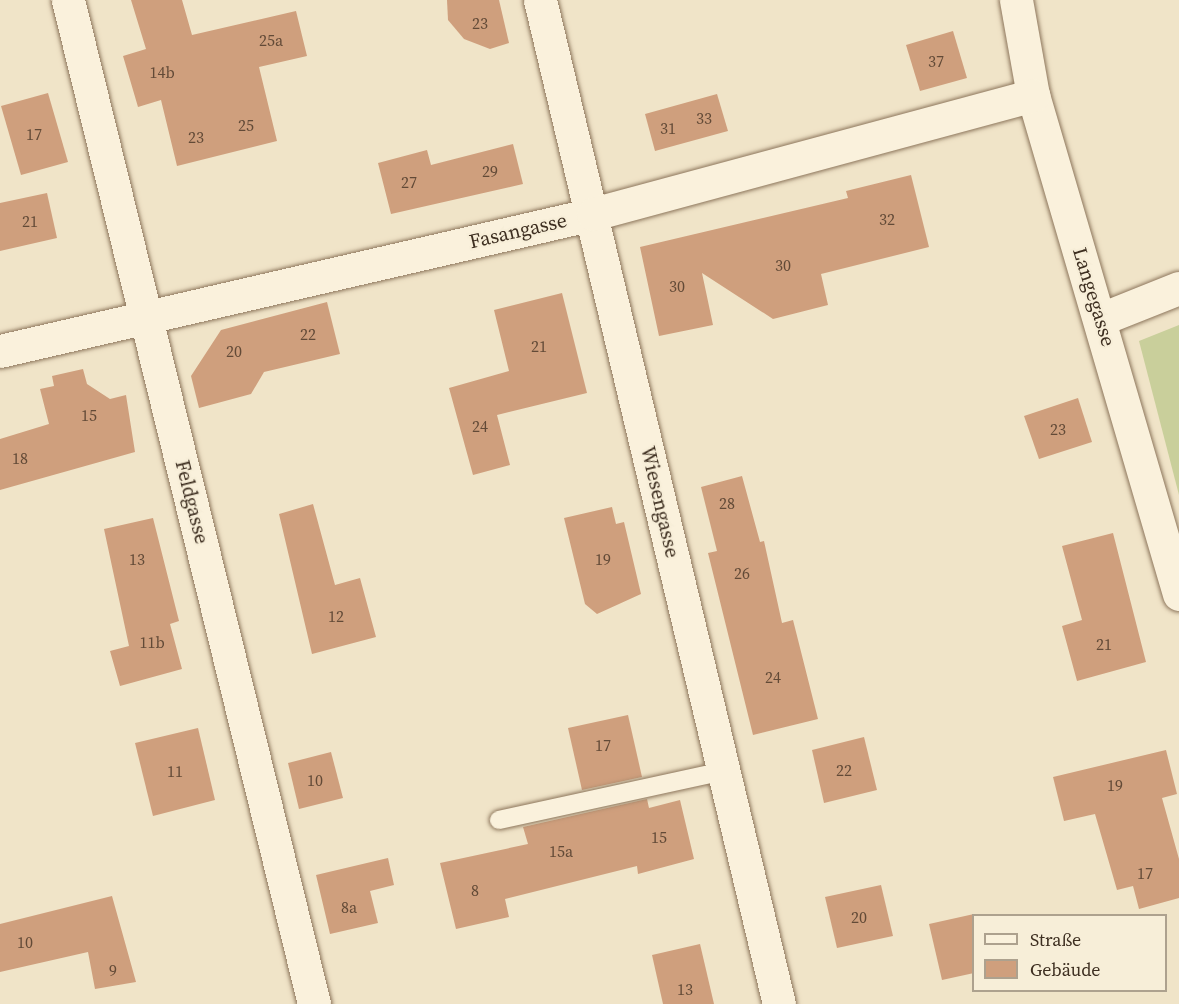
<!DOCTYPE html>
<html>
<head>
<meta charset="utf-8">
<style>
	body { margin:0 }
	#map { position:relative; width:1179px; height:1004px; overflow:hidden; background:#f0e4c8; font-family:"Source Serif 4",serif }
	div>[style] { position:absolute }
	.green>* { inset:0; background:#c9cf9b }
	.building>* { inset:0; background:#cf9f7d }
	.roads { filter:drop-shadow(0 0 2px #8d765c) drop-shadow(0 0 2px #8d765c) }
	.lane>* { height:18px; margin:-9px; padding:0 9px; transform-origin:9px; border-radius:9px; background:#faf1dc }
	.street>* { height:33px; margin:-16.5px; padding:0 16.5px; transform-origin:16.5px; border-radius:16.5px; background:#faf1dc }
	span { translate:-50% -50%; white-space:nowrap; text-align:center; line-height:1.15; -webkit-text-stroke:4.5px #f7eed8; paint-order:stroke }
	.number-label { font-size:16px; color:#624a37 }
	.number-label span { -webkit-text-stroke-width:0 }
	.street-label { font-size:20px; color:#3d2e20 }
	.legend { position:absolute; left:972px; top:914px; width:195px; height:78px; box-sizing:border-box; background:#f7eed8; border:2px solid #ada18e; margin:0; padding:8px 10px; list-style:none; font-size:18px; color:#3d2e20 }
	.legend li { display:flex; align-items:center; gap:12px; height:30px }
	.legend b { width:30px; border:2px solid #ada18e }
</style>
</head>
<body>
<div id="map">
	<div class="green">
		<i style="clip-path:polygon(1179px 325px,1179px 495px,1139px 341px)"></i>
	</div>
	<div class="building">
		<i style="clip-path:polygon(131px 0,182px 0,192px 35px,296px 11px,307px 56px,259px 67px,277px 141px,177px 166px,161px 100px,138px 107px,123px 56px,146px 49px)"></i>
		<i style="clip-path:polygon(447px 0,499px 0,509px 43px,490px 49px,464px 39px,448px 20px)"></i>
		<i style="clip-path:polygon(953px 31px,967px 78px,920px 91px,906px 45px)"></i>
		<i style="clip-path:polygon(48px 93px,68px 162px,21px 175px,1px 106px)"></i>
		<i style="clip-path:polygon(717px 94px,728px 131px,655px 151px,645px 114px)"></i>
		<i style="clip-path:polygon(513px 144px,523px 184px,391px 214px,378px 163px,427px 150px,431px 165px)"></i>
		<i style="clip-path:polygon(911px 175px,929px 247px,821px 274px,828px 305px,773px 319px,702px 273px,713px 325px,659px 336px,640px 247px,848px 198px,846px 191px)"></i>
		<i style="clip-path:polygon(47px 193px,57px 238px,0 251px,0 203px)"></i>
		<i style="clip-path:polygon(562px 293px,587px 393px,497px 415px,510px 465px,473px 475px,449px 388px,509px 371px,494px 310px)"></i>
		<i style="clip-path:polygon(327px 302px,340px 354px,264px 372px,251px 394px,199px 408px,191px 376px,221px 330px)"></i>
		<i style="clip-path:polygon(83px 369px,87px 384px,110px 399px,126px 395px,135px 452px,0 490px,0 439px,49px 424px,40px 389px,54px 386px,52px 376px)"></i>
		<i style="clip-path:polygon(1078px 398px,1092px 442px,1039px 459px,1024px 416px)"></i>
		<i style="clip-path:polygon(742px 476px,760px 542px,764px 541px,782px 623px,793px 620px,818px 719px,753px 735px,708px 553px,717px 551px,701px 487px)"></i>
		<i style="clip-path:polygon(313px 504px,335px 585px,360px 578px,376px 637px,312px 654px,279px 514px)"></i>
		<i style="clip-path:polygon(612px 507px,616px 524px,624px 522px,641px 594px,597px 614px,585px 604px,564px 518px)"></i>
		<i style="clip-path:polygon(153px 518px,179px 621px,170px 624px,182px 669px,120px 686px,110px 651px,129px 646px,104px 529px)"></i>
		<i style="clip-path:polygon(1113px 533px,1146px 662px,1077px 681px,1062px 626px,1082px 620px,1062px 546px)"></i>
		<i style="clip-path:polygon(628px 715px,642px 777px,582px 790px,568px 728px)"></i>
		<i style="clip-path:polygon(198px 728px,215px 800px,153px 816px,135px 743px)"></i>
		<i style="clip-path:polygon(864px 737px,877px 790px,824px 803px,812px 750px)"></i>
		<i style="clip-path:polygon(1166px 750px,1177px 794px,1162px 798px,1179px 859px,1179px 898px,1139px 909px,1133px 886px,1117px 890px,1095px 814px,1064px 821px,1053px 777px)"></i>
		<i style="clip-path:polygon(331px 752px,343px 798px,299px 809px,288px 763px)"></i>
		<i style="clip-path:polygon(647px 799px,649px 808px,680px 800px,694px 859px,638px 874px,637px 866px,505px 899px,509px 917px,456px 929px,440px 863px,528px 844px,523px 827px)"></i>
		<i style="clip-path:polygon(388px 858px,394px 885px,370px 891px,378px 923px,330px 934px,316px 875px)"></i>
		<i style="clip-path:polygon(881px 885px,893px 936px,837px 948px,825px 897px)"></i>
		<i style="clip-path:polygon(112px 896px,136px 982px,95px 989px,88px 952px,0 972px,0 924px)"></i>
		<i style="clip-path:polygon(974px 914px,974px 973px,942px 980px,929px 924px)"></i>
		<i style="clip-path:polygon(700px 944px,714px 1004px,663px 1004px,652px 955px)"></i>
	</div>
	<div class="roads">
		<div class="lane">
			<i style="left:499px;top:820px;width:230px;rotate:-12.3deg"></i>
		</div>
		<div class="street">
			<i style="left:68px;top:0;width:1034px;rotate:76.23deg"></i>
			<i style="left:540px;top:0;width:1032px;rotate:76.61deg"></i>
			<i style="left:1016px;top:0;width:97px;rotate:79.9deg"></i>
			<i style="left:1033px;top:95px;width:520px;rotate:73.69deg"></i>
			<i style="left:1101px;top:319px;width:84px;rotate:-21.7deg"></i>
			<i style="left:0;top:351px;width:609px;rotate:-13.01deg"></i>
			<i style="left:593px;top:214px;width:456px;rotate:-15.1deg"></i>
		</div>
	</div>
	<div class="number-label">
		<span style="left:480px;top:23px">23</span>
		<span style="left:271px;top:40px">25a</span>
		<span style="left:936px;top:61px">37</span>
		<span style="left:162px;top:72px">14b</span>
		<span style="left:704px;top:118px">33</span>
		<span style="left:246px;top:125px">25</span>
		<span style="left:668px;top:128px">31</span>
		<span style="left:34px;top:134px">17</span>
		<span style="left:196px;top:137px">23</span>
		<span style="left:490px;top:171px">29</span>
		<span style="left:409px;top:182px">27</span>
		<span style="left:887px;top:219px">32</span>
		<span style="left:30px;top:221px">21</span>
		<span style="left:783px;top:265px">30</span>
		<span style="left:677px;top:286px">30</span>
		<span style="left:308px;top:334px">22</span>
		<span style="left:539px;top:346px">21</span>
		<span style="left:234px;top:351px">20</span>
		<span style="left:89px;top:415px">15</span>
		<span style="left:480px;top:426px">24</span>
		<span style="left:1058px;top:429px">23</span>
		<span style="left:20px;top:458px">18</span>
		<span style="left:727px;top:503px">28</span>
		<span style="left:137px;top:559px">13</span>
		<span style="left:603px;top:559px">19</span>
		<span style="left:742px;top:573px">26</span>
		<span style="left:336px;top:616px">12</span>
		<span style="left:152px;top:642px">11b</span>
		<span style="left:1104px;top:644px">21</span>
		<span style="left:773px;top:677px">24</span>
		<span style="left:603px;top:745px">17</span>
		<span style="left:844px;top:770px">22</span>
		<span style="left:175px;top:771px">11</span>
		<span style="left:315px;top:780px">10</span>
		<span style="left:1115px;top:785px">19</span>
		<span style="left:659px;top:837px">15</span>
		<span style="left:561px;top:851px">15a</span>
		<span style="left:1145px;top:873px">17</span>
		<span style="left:475px;top:890px">8</span>
		<span style="left:349px;top:907px">8a</span>
		<span style="left:859px;top:917px">20</span>
		<span style="left:25px;top:942px">10</span>
		<span style="left:113px;top:970px">9</span>
		<span style="left:685px;top:989px">13</span>
	</div>
	<div class="street-label">
		<span style="left:518px;top:231px;rotate:-13deg">Fasangasse</span>
		<span style="left:1094px;top:297px;rotate:73deg">Langegasse</span>
		<span style="left:192px;top:502px;rotate:76deg">Feldgasse</span>
		<span style="left:660px;top:502px;rotate:77deg">Wiesengasse</span>
	</div>
	<ul class="legend">
	<li><b style="height:8px;background:#faf1dc"></b>Straße</li>
	<li><b style="height:16px;background:#cf9f7d"></b>Gebäude</li>
	</ul>
</div>
</body>
</html>
